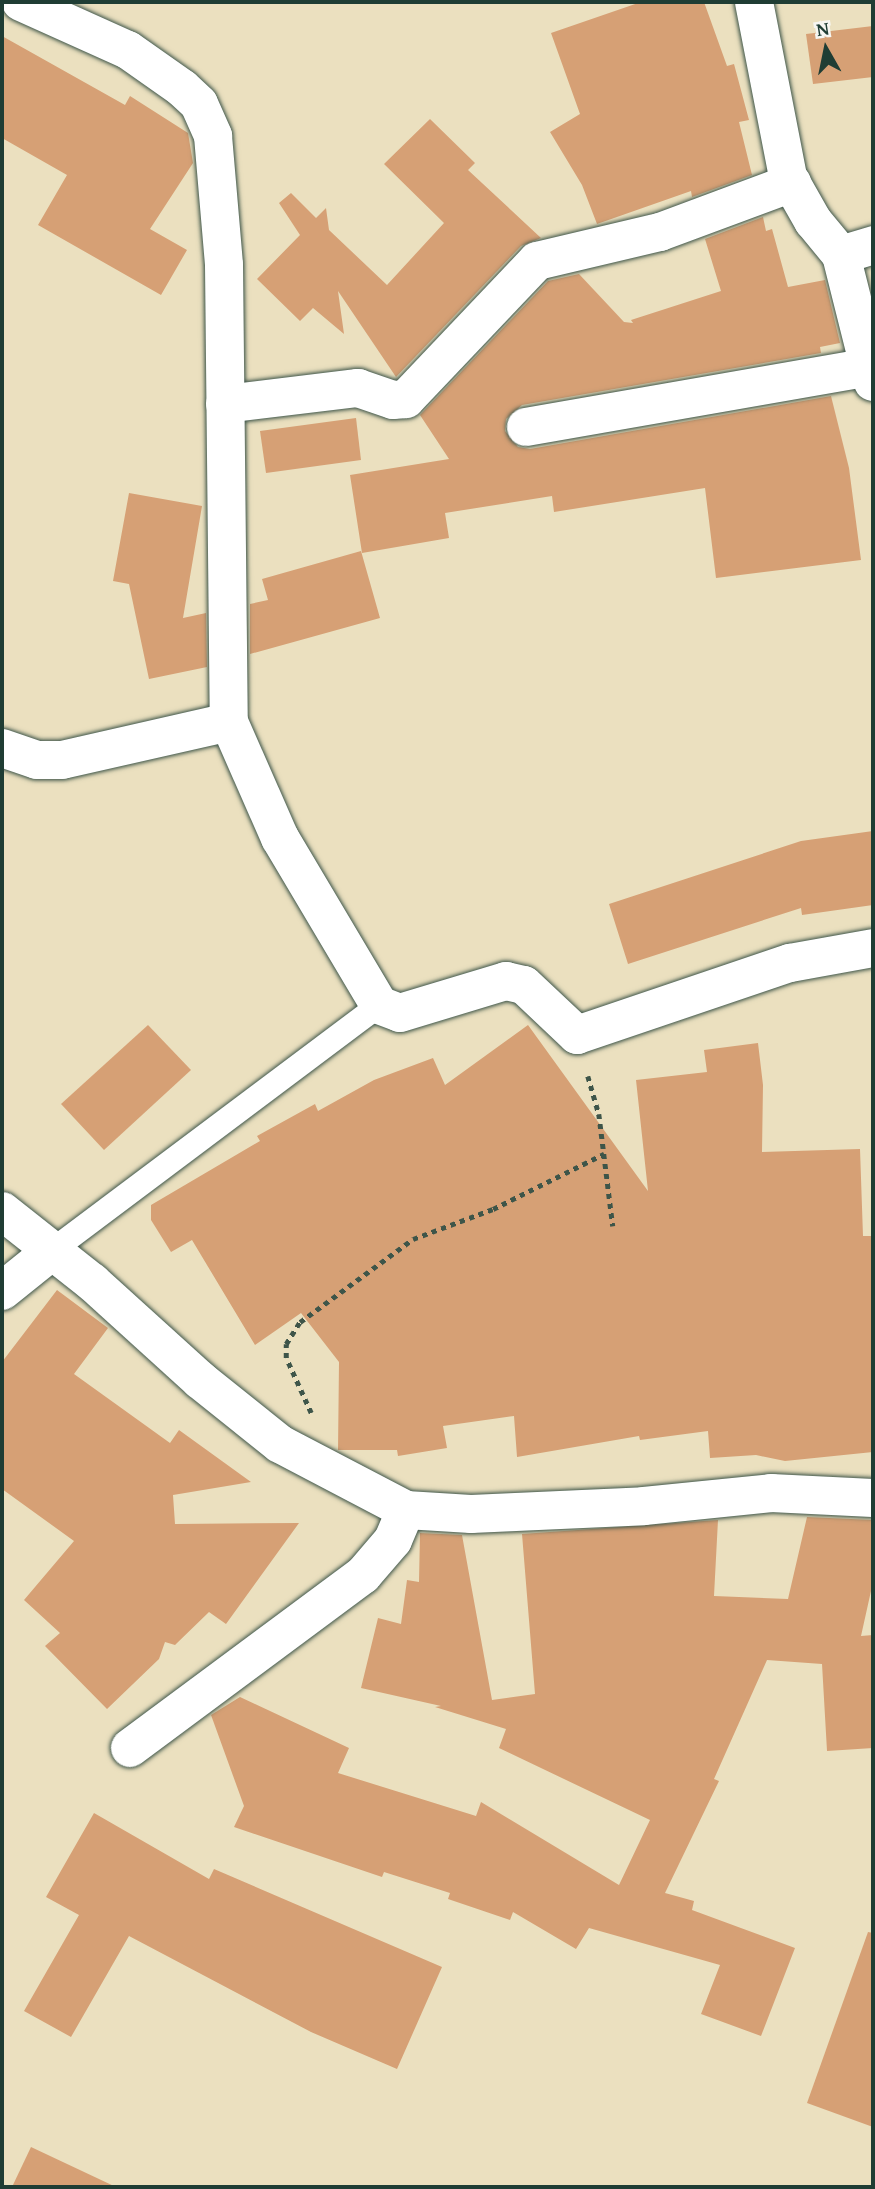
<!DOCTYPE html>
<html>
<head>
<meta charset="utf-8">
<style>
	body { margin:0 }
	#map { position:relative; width:875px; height:2189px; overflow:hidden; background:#ebe0bf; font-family:"Gentium Book Plus",serif }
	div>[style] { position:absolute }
	.building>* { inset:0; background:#d6a075 }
	.path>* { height:4.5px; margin-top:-2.25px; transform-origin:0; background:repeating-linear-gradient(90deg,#3e5549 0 5px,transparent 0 10px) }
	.roads { filter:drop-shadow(0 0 2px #3e5549) drop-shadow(0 0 2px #3e5549) }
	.lane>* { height:24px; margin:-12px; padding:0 12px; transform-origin:12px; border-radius:12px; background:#fff }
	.street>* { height:38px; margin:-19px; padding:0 19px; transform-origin:19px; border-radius:19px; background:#fff }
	span { translate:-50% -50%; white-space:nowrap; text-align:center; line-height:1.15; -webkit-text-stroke:6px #f6f6f2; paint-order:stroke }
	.frame { position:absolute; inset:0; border:4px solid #1f3d34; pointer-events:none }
	.north { position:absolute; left:791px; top:14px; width:70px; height:70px; -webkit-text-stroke:5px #f6f6f2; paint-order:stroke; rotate:351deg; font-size:19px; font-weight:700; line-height:28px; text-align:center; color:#1f3d34 }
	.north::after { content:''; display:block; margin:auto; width:24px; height:32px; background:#1f3d34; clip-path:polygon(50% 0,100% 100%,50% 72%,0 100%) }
</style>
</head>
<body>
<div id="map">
	<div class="building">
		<i style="clip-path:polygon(641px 2px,704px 2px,727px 66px,734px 64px,749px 120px,739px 122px,752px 175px,692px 197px,691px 191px,597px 224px,582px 185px,550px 132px,580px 114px,551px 33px)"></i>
		<i style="clip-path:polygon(873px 26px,873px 77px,813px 84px,806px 34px)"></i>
		<i style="clip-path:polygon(2px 36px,125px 105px,130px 96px,188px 133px,193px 163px,150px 229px,187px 250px,161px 295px,38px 225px,67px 175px,2px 138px)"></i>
		<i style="clip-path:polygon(430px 119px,475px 163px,468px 170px,541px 238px,521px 246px,396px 377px,338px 291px,344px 334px,313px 308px,300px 321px,257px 279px,300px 235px,279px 203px,291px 193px,316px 218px,326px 208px,329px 230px,387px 285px,444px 223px,384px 164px)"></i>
		<i style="clip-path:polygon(763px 217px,766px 231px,772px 229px,788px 287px,825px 280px,840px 343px,820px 347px,821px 353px,522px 405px,506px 419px,505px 431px,518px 447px,530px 449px,831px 396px,849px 468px,861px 560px,716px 578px,705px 488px,554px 512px,552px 496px,445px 513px,449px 538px,362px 553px,350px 475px,449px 459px,420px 415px,548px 281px,579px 274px,624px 322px,633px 323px,631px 320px,721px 291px,705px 239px)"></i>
		<i style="clip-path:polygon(356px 418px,361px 460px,266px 473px,260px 431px)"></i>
		<i style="clip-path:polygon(129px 493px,202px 506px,183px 618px,206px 613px,207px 667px,149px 679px,129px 584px,113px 581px)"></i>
		<i style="clip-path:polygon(361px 551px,380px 618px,250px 654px,250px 604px,268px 600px,262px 579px)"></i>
		<i style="clip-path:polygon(873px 831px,873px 905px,802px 915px,801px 908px,628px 964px,609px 904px,801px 841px)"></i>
		<i style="clip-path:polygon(148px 1025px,191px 1070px,104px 1150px,61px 1104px)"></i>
		<i style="clip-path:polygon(528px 1025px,648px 1191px,636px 1080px,707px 1072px,704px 1050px,758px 1043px,763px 1085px,762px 1152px,860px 1149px,863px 1236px,873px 1236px,873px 1452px,785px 1461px,756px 1455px,710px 1458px,708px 1431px,640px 1440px,639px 1436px,517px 1457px,514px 1416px,443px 1426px,447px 1448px,398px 1456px,397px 1450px,338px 1450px,339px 1362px,301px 1313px,255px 1345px,192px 1240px,171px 1252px,151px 1220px,151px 1205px,260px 1141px,257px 1136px,315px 1104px,318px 1111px,374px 1080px,433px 1058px,445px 1085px)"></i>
		<i style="clip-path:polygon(57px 1290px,108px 1328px,74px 1374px,170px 1443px,179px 1430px,251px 1482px,173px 1495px,175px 1524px,299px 1523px,226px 1624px,209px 1612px,175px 1645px,165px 1642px,159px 1659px,107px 1709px,45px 1646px,60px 1633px,24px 1600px,74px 1541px,2px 1489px,2px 1362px)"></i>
		<i style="clip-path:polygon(807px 1517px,873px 1520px,873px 1582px,861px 1636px,873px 1635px,873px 1748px,827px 1751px,822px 1664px,767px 1660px,714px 1779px,719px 1781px,665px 1893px,694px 1901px,692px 1910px,795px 1948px,761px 2036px,701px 2014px,720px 1965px,589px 1928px,576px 1949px,513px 1912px,510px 1920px,448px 1899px,450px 1893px,384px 1872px,382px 1877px,234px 1827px,244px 1806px,211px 1715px,240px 1697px,349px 1748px,338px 1773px,476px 1816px,481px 1802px,619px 1885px,650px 1820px,499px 1748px,506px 1729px,435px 1707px,441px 1706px,361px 1688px,378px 1618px,401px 1624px,407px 1580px,419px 1582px,420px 1533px,462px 1535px,492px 1700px,535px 1694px,522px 1534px,718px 1520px,714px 1596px,788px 1599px)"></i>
		<i style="clip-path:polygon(94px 1813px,209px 1879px,214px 1869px,442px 1967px,397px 2069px,311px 2032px,129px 1936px,71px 2037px,24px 2011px,79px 1915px,46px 1897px)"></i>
		<i style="clip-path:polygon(868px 1932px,873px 1933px,873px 2127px,807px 2103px)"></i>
		<i style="clip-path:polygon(31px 2147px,116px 2187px,12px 2187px)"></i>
	</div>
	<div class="path">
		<i style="left:588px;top:1076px;width:40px;rotate:74deg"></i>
		<i style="left:599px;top:1114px;width:113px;rotate:82.9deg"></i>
		<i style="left:311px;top:1413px;width:60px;rotate:-114.4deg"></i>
		<i style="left:286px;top:1358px;width:14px;rotate:-90deg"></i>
		<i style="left:286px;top:1344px;width:26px;rotate:-58deg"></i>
		<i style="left:300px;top:1322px;width:140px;rotate:-36.3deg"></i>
		<i style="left:413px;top:1239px;width:85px;rotate:-20.6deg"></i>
		<i style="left:493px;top:1209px;width:124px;rotate:-26.4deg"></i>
	</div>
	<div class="roads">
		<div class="lane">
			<i style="left:53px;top:1250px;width:408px;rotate:-36.9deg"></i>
		</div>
		<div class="street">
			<i style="left:21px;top:2px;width:117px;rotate:24.2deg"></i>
			<i style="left:128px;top:50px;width:66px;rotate:35.1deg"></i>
			<i style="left:182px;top:88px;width:23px;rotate:43deg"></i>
			<i style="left:199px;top:104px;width:35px;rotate:66deg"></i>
			<i style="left:213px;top:136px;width:129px;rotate:85.1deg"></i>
			<i style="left:224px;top:265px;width:457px;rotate:89.4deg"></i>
			<i style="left:229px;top:722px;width:127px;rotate:66.3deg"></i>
			<i style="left:280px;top:838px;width:194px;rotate:59.3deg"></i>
			<i style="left:379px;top:1005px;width:22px;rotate:21deg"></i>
			<i style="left:400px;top:1013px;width:111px;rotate:-16.8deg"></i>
			<i style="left:506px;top:981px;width:18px;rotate:13deg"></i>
			<i style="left:524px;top:985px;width:73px;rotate:43.3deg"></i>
			<i style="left:577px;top:1035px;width:225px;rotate:-18.7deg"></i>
			<i style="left:790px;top:963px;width:84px;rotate:-10.2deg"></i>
			<i style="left:754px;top:2px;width:178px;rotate:79deg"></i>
			<i style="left:788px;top:177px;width:51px;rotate:60.4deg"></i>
			<i style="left:813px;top:221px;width:44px;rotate:50.5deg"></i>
			<i style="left:841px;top:255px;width:131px;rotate:75.9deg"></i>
			<i style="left:841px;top:255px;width:34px;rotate:-17deg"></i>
			<i style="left:225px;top:404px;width:134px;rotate:-6.9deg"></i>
			<i style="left:358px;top:388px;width:37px;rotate:19deg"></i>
			<i style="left:393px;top:400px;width:13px;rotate:-4deg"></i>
			<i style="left:406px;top:399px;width:190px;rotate:-46.5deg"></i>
			<i style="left:537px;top:261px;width:126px;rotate:-13.3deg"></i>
			<i style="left:660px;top:232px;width:141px;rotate:-20.4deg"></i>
			<i style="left:526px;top:427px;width:349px;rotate:-9.9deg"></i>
			<i style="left:2px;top:748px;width:37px;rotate:19deg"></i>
			<i style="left:37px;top:760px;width:25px"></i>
			<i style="left:62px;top:760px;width:171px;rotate:-12.8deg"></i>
			<i style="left:2px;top:1211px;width:115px;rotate:38.3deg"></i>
			<i style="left:92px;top:1282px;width:146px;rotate:42.2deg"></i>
			<i style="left:200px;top:1380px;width:102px;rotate:38.7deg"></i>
			<i style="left:280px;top:1444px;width:142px;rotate:27.6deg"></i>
			<i style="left:406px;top:1510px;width:65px;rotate:3.5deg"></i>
			<i style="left:471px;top:1514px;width:173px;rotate:-2.6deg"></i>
			<i style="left:644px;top:1506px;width:128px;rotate:-5.8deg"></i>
			<i style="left:771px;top:1493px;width:102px;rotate:2.8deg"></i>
			<i style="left:2px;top:1291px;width:65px;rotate:-38.8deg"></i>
			<i style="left:130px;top:1748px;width:290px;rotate:-36.6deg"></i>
			<i style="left:363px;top:1575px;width:46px;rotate:-49.4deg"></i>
			<i style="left:393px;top:1540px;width:33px;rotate:-67deg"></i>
		</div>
	</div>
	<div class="frame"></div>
	<div class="north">N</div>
</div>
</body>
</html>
